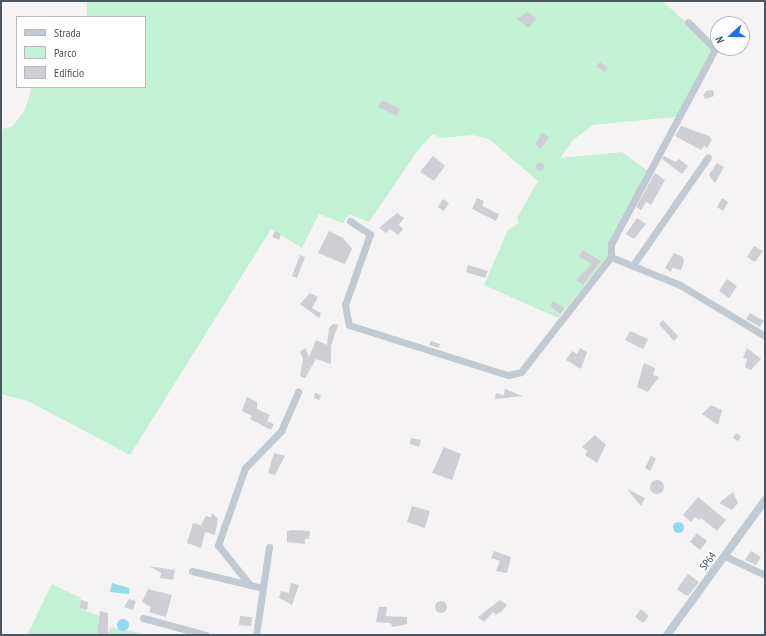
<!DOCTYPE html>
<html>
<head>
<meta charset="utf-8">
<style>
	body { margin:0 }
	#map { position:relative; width:766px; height:636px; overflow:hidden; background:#f5f3f3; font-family:"PT Sans Narrow",sans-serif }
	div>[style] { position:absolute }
	.green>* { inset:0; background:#c3f1d5 }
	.water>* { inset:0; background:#90daee }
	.round { border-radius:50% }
	.building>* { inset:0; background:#cdcfd5 }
	.minor>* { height:7px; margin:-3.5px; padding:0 3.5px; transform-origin:3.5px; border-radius:3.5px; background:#c1cad2 }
	.tertiary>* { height:8px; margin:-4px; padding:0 4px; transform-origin:4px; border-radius:4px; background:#c1cad2 }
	span { translate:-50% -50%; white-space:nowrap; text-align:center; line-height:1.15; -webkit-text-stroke:3.5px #fff; paint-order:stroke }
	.street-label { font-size:11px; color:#4a5661 }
	.frame { position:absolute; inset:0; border:2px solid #4a5661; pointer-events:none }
	.legend { position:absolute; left:16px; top:16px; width:130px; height:72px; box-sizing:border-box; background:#fff; border:1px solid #b7bbc0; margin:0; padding:5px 7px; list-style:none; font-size:12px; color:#4a5661 }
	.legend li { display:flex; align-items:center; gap:8px; height:20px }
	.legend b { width:20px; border:1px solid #b7bbc0 }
	.north { position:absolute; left:710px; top:16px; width:40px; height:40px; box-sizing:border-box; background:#fff; border:1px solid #b7bbc0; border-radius:50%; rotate:249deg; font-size:11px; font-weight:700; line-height:16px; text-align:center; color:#4a5661 }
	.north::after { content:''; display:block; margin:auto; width:14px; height:18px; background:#1a73e8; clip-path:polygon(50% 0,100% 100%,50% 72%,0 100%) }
</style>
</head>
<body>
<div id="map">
	<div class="green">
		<i style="clip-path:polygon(87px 1px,662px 1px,709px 42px,713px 54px,684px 116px,593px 125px,573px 140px,560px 158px,622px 152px,649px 172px,608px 257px,558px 318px,484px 285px,508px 230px,519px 223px,517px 218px,538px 181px,489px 139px,472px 135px,441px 138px,433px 134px,418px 150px,369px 222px,349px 214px,343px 223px,319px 214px,302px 248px,271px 229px,130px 455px,28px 401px,1px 394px,1px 129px,12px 127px,25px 110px,32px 87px,145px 87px,145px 17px,87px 17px)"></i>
		<i style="clip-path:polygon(52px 584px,81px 598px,79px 608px,99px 616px,98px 635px,27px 635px)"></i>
		<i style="clip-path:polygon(110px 627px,140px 633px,140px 635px,108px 635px)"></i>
	</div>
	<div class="water">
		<i class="round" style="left:672.5px;top:521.5px;width:11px;height:11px"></i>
		<i style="clip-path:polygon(112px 583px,129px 588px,129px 594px,110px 592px)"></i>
		<i class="round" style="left:117px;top:619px;width:12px;height:12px"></i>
	</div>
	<div class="building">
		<i style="clip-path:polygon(528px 12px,536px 18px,529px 28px,517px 19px)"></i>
		<i style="clip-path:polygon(600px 62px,608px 68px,604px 72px,596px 66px)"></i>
		<i style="clip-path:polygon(713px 90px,714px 96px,706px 99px,703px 96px,706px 91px)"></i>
		<i style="clip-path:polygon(382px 100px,400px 109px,397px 116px,378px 107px)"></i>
		<i style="clip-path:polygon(681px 126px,709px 136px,712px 140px,707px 148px,704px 146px,701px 150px,675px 136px)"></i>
		<i style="clip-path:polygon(542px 133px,549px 137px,541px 149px,535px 144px)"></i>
		<i style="clip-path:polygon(433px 156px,445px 166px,434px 181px,420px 172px)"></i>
		<i style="clip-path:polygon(664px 156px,676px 162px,679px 159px,688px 166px,682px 174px,662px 159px)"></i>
		<i style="clip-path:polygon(717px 163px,724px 167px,715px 183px,709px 175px)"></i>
		<i class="round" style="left:536px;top:163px;width:8px;height:8px"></i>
		<i style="clip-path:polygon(655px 173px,665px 180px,651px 205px,646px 202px,641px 210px,636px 207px)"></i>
		<i style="clip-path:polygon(477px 198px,484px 201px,482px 206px,499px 214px,496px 221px,472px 209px)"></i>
		<i style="clip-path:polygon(722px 198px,728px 202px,723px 211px,717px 207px)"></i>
		<i style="clip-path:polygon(443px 199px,449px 203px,444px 211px,438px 207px)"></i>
		<i style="clip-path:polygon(397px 213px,404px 218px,399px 225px,403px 229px,398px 235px,390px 229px,386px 233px,379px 228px)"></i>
		<i style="clip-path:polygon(637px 218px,646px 224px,634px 239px,626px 234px)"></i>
		<i style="clip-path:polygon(275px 231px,281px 234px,279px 240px,272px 237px)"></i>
		<i style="clip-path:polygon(329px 231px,343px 238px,352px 249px,345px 264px,318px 253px)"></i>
		<i style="clip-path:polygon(754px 246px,763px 251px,755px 262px,747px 257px)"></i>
		<i style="clip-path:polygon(583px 250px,601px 261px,583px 285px,576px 280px,592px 264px,579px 257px)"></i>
		<i style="clip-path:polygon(674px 253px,683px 257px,684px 262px,681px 270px,672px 268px,671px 272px,665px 268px)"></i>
		<i style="clip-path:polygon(300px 255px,305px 257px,297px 278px,292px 276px)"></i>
		<i style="clip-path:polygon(468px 265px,488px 271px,485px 278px,466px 272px)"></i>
		<i style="clip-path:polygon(727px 279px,737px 286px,729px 298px,719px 291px)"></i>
		<i style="clip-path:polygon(310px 293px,318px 297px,312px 308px,321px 313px,319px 318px,300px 304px)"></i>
		<i style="clip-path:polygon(553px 301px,564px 308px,560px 314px,550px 306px)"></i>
		<i style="clip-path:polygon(750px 313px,764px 321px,760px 327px,746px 319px)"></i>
		<i style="clip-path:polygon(663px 320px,678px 336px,674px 341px,659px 324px)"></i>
		<i style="clip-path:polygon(333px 324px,338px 325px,331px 346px,331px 364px,316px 359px,305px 378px,300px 376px,303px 359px,300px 352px,305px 348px,309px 357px,316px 340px,327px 345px,329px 328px)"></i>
		<i style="clip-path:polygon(630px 331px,648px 339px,643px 349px,625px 340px)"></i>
		<i style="clip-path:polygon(431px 341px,440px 344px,439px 348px,429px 345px)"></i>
		<i style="clip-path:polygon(580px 348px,587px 352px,581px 369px,566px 360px,572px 351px,577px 354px)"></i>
		<i style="clip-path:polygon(747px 348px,761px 359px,751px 370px,745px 367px,747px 359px,743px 358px)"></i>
		<i style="clip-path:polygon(644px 363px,655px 368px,653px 375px,659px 377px,648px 392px,637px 387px)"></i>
		<i style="clip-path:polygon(505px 389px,523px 396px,495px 399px,496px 393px,504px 395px)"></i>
		<i style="clip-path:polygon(315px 393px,321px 395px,319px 400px,314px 398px)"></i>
		<i style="clip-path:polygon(247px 397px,257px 402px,257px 409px,270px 415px,267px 421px,274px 424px,271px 430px,250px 419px,252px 416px,242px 411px)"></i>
		<i style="clip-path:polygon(711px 405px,722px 410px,718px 425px,702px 414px)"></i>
		<i style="clip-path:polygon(736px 433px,741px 436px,738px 441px,733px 438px)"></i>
		<i style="clip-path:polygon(595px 435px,606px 445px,597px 463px,585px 455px,588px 451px,582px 447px)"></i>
		<i style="clip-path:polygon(411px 438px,421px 440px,419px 447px,410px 444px)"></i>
		<i style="clip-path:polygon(444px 447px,461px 454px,452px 480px,432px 473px)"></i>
		<i style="clip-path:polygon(274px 453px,285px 456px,275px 475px,268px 473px)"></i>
		<i style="clip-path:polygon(651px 456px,656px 459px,650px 471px,645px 468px)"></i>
		<i class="round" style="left:650px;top:480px;width:14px;height:14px"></i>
		<i style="clip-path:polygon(627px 489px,645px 498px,641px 506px)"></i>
		<i style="clip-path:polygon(733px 492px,738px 503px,732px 510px,719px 503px)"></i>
		<i style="clip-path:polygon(698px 497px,726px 520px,717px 531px,701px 518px,699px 520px,695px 517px,691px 522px,683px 515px)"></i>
		<i style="clip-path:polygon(412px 506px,430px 511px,425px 528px,407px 522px)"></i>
		<i style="clip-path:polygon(212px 513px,218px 519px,215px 535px,205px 532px,201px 548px,187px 543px,193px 523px,201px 525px,206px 516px,211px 517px)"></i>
		<i style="clip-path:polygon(292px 530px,310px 531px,309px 539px,305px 539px,305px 544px,287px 542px,287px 531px)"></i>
		<i style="clip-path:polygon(697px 533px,707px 541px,700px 550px,690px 542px)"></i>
		<i style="clip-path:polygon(494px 551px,511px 557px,507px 573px,496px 571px,500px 561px,491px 558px)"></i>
		<i style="clip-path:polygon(751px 551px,761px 557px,756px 565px,745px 560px)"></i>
		<i style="clip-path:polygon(149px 566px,175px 570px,173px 580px,160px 578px,161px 573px)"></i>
		<i style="clip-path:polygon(688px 574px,699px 582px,689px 595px,685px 595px,677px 589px)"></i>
		<i style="clip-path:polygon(291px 583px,299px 585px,292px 605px,279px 598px,281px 591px,289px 593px)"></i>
		<i style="clip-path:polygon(148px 589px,172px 595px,166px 617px,149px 612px,151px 607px,142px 602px)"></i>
		<i style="clip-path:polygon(129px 599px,136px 601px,133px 610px,124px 607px)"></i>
		<i style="clip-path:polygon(81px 600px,88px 602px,87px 610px,79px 608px)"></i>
		<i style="clip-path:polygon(500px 600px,507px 605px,502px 611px,496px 615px,493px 612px,484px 622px,478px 617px)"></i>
		<i class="round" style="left:435px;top:601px;width:12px;height:12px"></i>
		<i style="clip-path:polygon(379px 607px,387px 607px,386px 616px,407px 617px,407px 624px,393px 627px,390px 623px,376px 622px)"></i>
		<i style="clip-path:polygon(641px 609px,649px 616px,643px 623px,635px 617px)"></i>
		<i style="clip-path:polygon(100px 611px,108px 613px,108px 635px,97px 635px)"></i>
		<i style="clip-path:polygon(240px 616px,252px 617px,251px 626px,239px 625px)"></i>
	</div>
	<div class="minor">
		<i style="left:350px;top:221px;width:24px;rotate:33deg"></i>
		<i style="left:370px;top:234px;width:75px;rotate:109.4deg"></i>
		<i style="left:345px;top:305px;width:20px;rotate:79deg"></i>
		<i style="left:349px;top:325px;width:167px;rotate:17.5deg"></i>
		<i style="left:508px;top:375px;width:13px;rotate:-13deg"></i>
		<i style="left:521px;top:372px;width:146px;rotate:-52deg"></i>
		<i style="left:611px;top:257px;width:74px;rotate:22.1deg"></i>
		<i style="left:680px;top:285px;width:99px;rotate:31deg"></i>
		<i style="left:611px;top:257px;width:13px;rotate:-90deg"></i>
		<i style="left:611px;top:244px;width:221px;rotate:-61.9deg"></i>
		<i style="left:715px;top:49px;width:38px;rotate:-135deg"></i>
		<i style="left:633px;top:265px;width:131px;rotate:-55.2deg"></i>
		<i style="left:725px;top:556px;width:44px;rotate:25.4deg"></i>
		<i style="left:192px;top:571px;width:73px;rotate:13.5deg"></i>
		<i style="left:250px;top:585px;width:51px;rotate:-128.7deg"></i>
		<i style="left:218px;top:545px;width:82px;rotate:-70.7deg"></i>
		<i style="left:245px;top:468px;width:52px;rotate:-45.8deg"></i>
		<i style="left:281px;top:431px;width:43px;rotate:-66.4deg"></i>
		<i style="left:143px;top:618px;width:65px;rotate:15.1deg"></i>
		<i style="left:256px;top:635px;width:89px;rotate:-81.6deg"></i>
	</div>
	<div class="tertiary">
		<i style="left:667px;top:635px;width:167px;rotate:-54deg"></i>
	</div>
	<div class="street-label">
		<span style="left:708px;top:561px;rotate:-54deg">SP64</span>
	</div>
	<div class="frame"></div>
	<ul class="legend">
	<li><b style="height:5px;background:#c1cad2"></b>Strada</li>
	<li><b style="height:11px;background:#c3f1d5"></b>Parco</li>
	<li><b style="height:11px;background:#cdcfd5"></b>Edificio</li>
	</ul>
	<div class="north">N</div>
</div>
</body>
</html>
